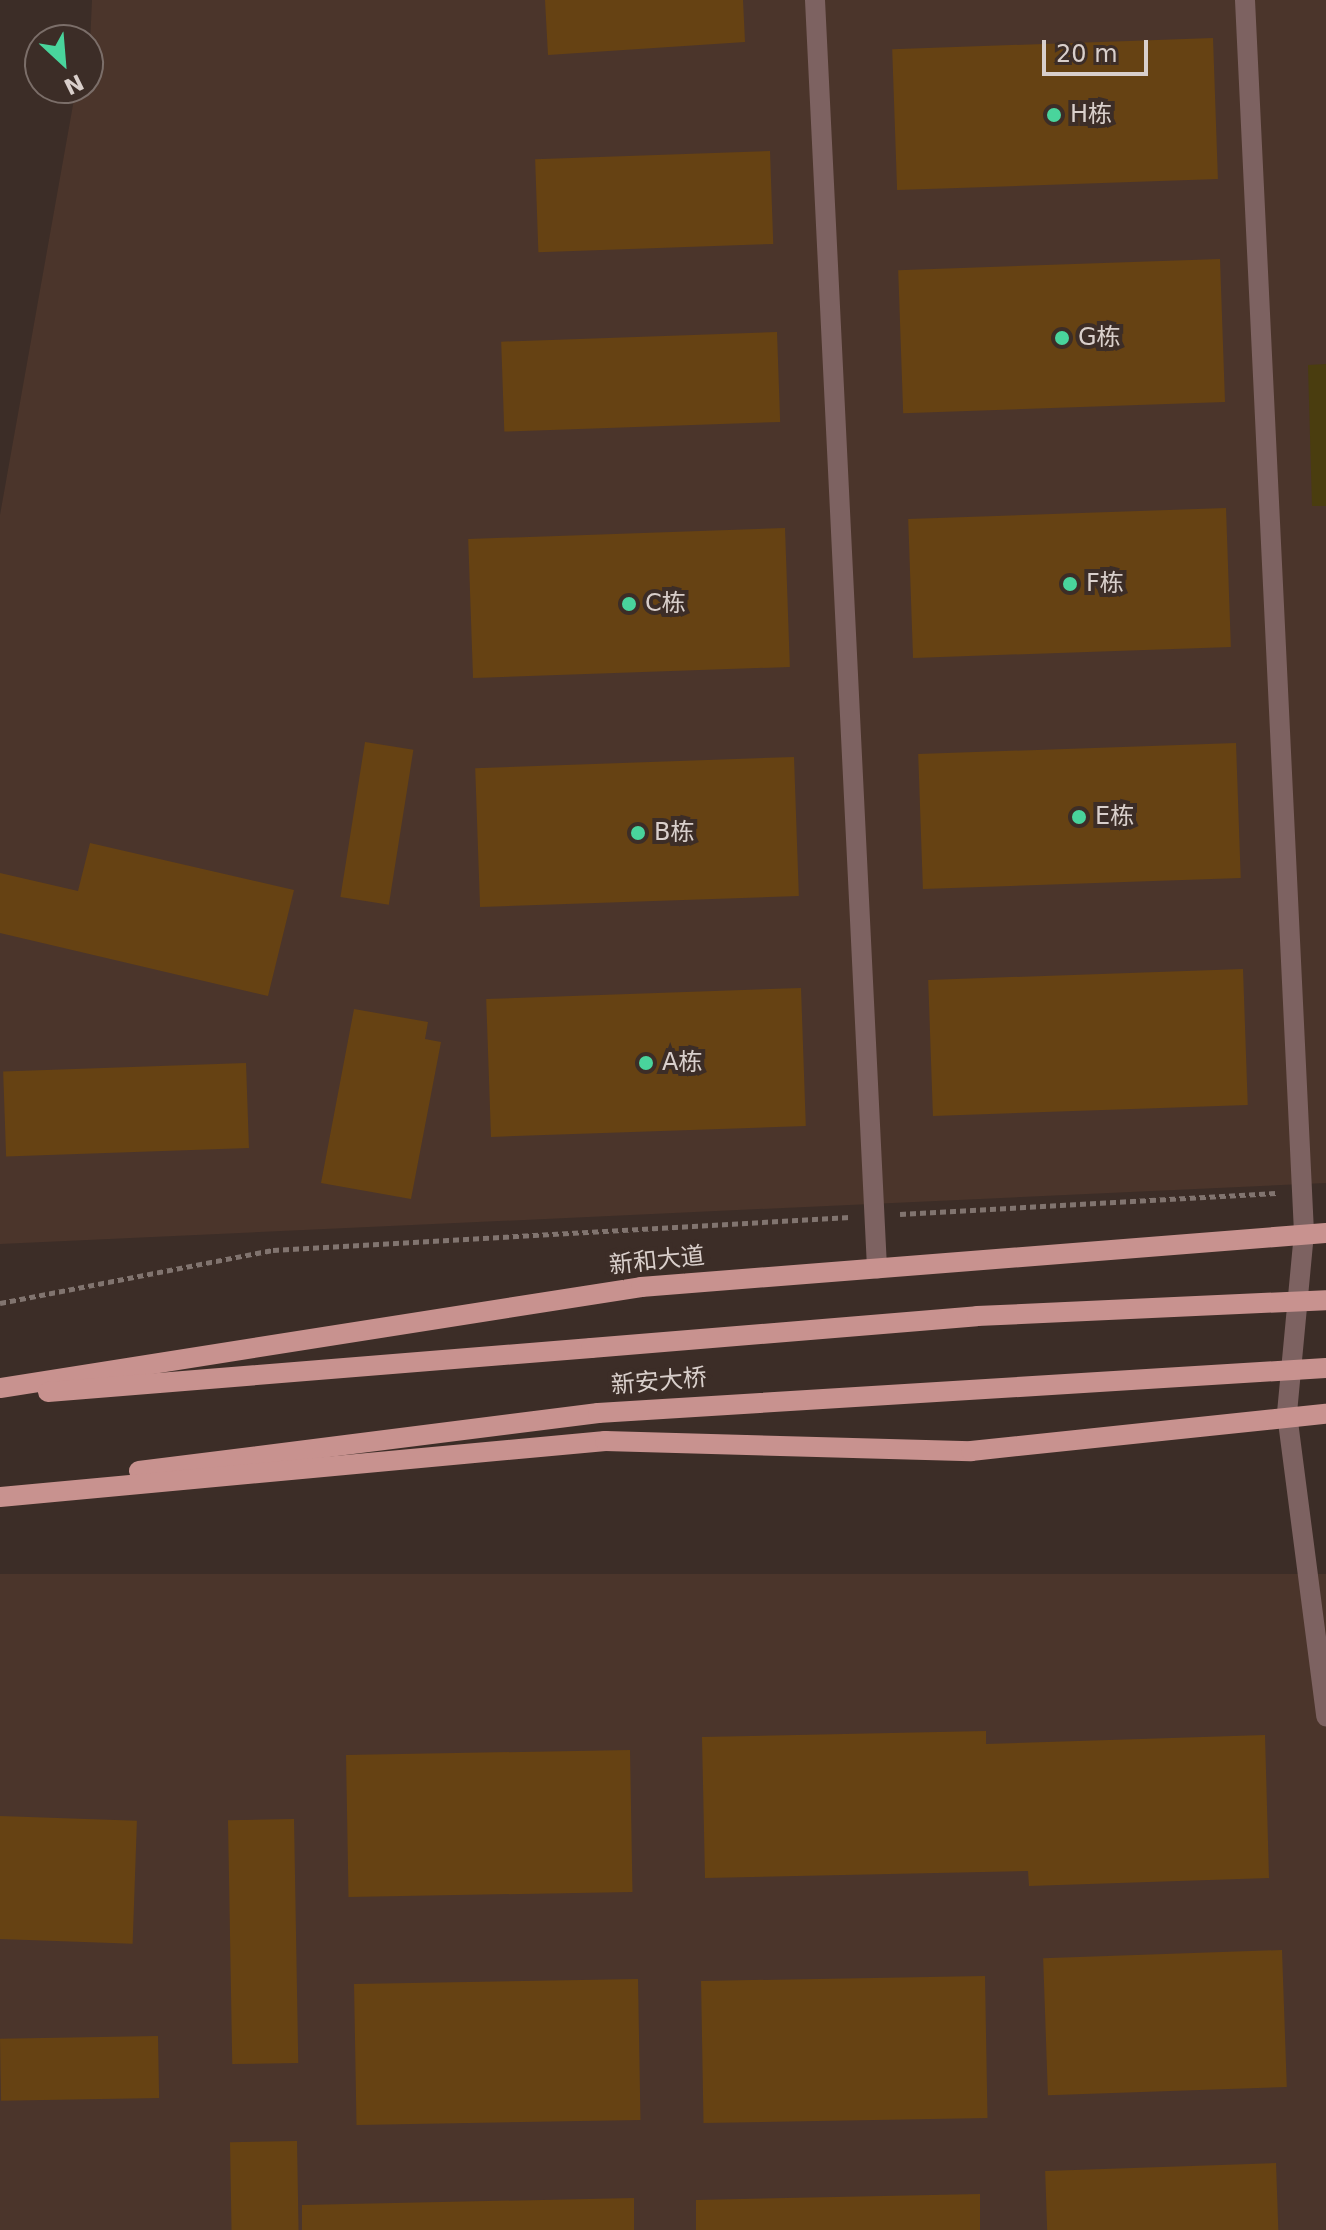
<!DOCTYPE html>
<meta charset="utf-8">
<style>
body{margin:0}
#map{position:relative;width:1326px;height:2230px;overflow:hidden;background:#3c2d27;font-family:"DejaVu Sans","Noto Sans SC",sans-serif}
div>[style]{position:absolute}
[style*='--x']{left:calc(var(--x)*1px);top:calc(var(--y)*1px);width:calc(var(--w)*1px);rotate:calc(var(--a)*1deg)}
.built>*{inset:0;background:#4b352b;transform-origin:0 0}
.green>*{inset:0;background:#4a3d0f}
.building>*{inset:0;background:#664213;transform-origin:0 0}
.path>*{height:5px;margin-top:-2.5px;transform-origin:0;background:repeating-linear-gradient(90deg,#81746f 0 6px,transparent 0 10px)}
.minor>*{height:20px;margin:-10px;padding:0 10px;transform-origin:10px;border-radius:10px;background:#7d6261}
.major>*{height:20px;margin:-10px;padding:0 10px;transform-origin:10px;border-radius:10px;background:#c8928f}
.major-bridge>*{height:20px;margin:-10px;padding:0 10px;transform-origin:10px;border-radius:10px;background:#c8928f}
.dots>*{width:22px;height:22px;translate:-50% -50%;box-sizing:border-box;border:4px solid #3c2d27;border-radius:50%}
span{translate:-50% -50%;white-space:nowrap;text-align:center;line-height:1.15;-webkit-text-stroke:8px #3c2d27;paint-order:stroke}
.poi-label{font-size:24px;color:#d9cfcb}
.left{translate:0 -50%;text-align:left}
.street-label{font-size:24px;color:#d9cfcb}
.north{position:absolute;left:24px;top:24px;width:80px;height:80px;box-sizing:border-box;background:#3c2d27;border:2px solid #7b6e69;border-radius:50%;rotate:154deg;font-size:22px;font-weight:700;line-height:32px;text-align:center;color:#d9cfcb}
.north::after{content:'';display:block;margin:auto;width:28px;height:36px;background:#49d49c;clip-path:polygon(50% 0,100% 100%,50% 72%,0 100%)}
.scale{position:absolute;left:1042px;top:40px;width:106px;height:36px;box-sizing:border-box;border:4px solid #d9cfcb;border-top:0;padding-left:10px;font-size:24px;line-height:28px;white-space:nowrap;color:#d9cfcb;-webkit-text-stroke:6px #3c2d27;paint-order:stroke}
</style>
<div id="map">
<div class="built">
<div style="clip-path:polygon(92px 0,1326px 0,1326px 1183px,0 1244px,0 515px,76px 88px,88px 88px)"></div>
<div style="left:1326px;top:1574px;width:656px;height:1327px;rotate:90deg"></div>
</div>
<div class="green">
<div style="clip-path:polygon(1326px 364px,1326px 506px,1312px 506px,1308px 365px)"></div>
</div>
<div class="building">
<div style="clip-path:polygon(545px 0,743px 0,745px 42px,548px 55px)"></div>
<div style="left:1213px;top:38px;width:141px;height:321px;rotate:88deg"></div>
<div style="left:770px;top:151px;width:93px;height:235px;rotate:88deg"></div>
<div style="left:1220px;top:259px;width:143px;height:322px;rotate:88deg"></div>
<div style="left:777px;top:332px;width:90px;height:276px;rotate:88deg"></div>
<div style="left:1226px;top:508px;width:139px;height:318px;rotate:88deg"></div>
<div style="left:785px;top:528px;width:139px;height:317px;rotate:88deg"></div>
<div style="left:365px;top:742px;width:49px;height:157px;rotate:9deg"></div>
<div style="left:1236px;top:743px;width:135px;height:318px;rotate:88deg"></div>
<div style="left:794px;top:757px;width:139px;height:319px;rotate:88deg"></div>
<div style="clip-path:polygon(90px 843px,294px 890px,268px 996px,0 933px,0 873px,78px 891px)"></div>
<div style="left:1243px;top:969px;width:136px;height:315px;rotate:88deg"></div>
<div style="left:801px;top:988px;width:138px;height:315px;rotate:88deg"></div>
<div style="clip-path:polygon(354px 1009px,428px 1022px,425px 1039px,441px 1042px,411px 1199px,321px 1183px)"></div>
<div style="left:246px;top:1063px;width:85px;height:243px;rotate:88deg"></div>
<div style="clip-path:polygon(986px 1731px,986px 1744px,1265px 1735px,1269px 1878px,1029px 1886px,1028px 1871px,705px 1878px,702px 1737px)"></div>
<div style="left:630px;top:1750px;width:142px;height:284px;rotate:89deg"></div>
<div style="left:0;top:1816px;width:137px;height:123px;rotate:2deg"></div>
<div style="left:294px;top:1819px;width:244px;height:66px;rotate:89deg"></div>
<div style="left:1282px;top:1950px;width:137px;height:239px;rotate:88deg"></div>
<div style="left:985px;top:1976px;width:142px;height:284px;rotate:89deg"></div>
<div style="left:638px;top:1979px;width:141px;height:284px;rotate:89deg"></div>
<div style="left:158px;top:2036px;width:62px;height:158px;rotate:89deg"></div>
<div style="left:297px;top:2141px;width:89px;height:67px;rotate:89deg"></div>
<div style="left:1276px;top:2163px;width:67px;height:231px;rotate:88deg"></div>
<div style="clip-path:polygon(980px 2194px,980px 2230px,696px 2230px,696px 2200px)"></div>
<div style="clip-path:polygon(634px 2198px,634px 2230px,302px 2230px,302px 2205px)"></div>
</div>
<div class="path">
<div style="--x:900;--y:1214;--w:378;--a:-3.2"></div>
<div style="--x:0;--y:1303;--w:278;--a:-11"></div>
<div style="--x:273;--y:1250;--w:578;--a:-3.27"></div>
</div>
<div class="minor">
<div style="--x:815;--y:0;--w:1270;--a:87.2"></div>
<div style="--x:1245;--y:0;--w:1234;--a:87.26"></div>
<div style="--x:1304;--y:1233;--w:182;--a:95.4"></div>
<div style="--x:1287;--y:1414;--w:305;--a:82.6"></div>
</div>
<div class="major">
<div style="--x:0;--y:1388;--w:649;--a:-8.95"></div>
<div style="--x:641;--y:1287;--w:687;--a:-4.51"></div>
<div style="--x:48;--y:1392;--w:545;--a:-4.63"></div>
<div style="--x:139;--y:1471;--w:463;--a:-7.2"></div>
<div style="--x:0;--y:1497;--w:608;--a:-5.29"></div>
<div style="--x:605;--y:1441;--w:366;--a:1.6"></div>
<div style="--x:971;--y:1451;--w:357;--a:-6"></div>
</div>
<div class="major-bridge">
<div style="--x:591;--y:1348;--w:387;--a:-4.7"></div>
<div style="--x:977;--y:1316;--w:349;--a:-2.6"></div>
<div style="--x:598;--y:1413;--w:729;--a:-3.54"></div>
</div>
<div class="dots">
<div style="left:1054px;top:115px;background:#49d49c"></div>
<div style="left:1062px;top:338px;background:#49d49c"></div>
<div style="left:1070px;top:584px;background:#49d49c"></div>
<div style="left:629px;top:604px;background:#49d49c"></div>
<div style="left:1079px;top:817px;background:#49d49c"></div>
<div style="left:638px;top:833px;background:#49d49c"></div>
<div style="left:646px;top:1063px;background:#49d49c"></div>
</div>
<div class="poi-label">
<span class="left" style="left:1070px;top:115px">H栋</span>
<span class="left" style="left:1078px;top:338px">G栋</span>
<span class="left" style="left:1086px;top:584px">F栋</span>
<span class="left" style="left:645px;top:604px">C栋</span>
<span class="left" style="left:1095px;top:817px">E栋</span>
<span class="left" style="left:654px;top:833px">B栋</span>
<span class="left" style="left:662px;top:1063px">A栋</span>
</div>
<div class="street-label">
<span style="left:657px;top:1261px;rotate:-6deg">新和大道</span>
<span style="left:659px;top:1382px;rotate:-5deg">新安大桥</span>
</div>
<div class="north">N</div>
<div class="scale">20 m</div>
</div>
